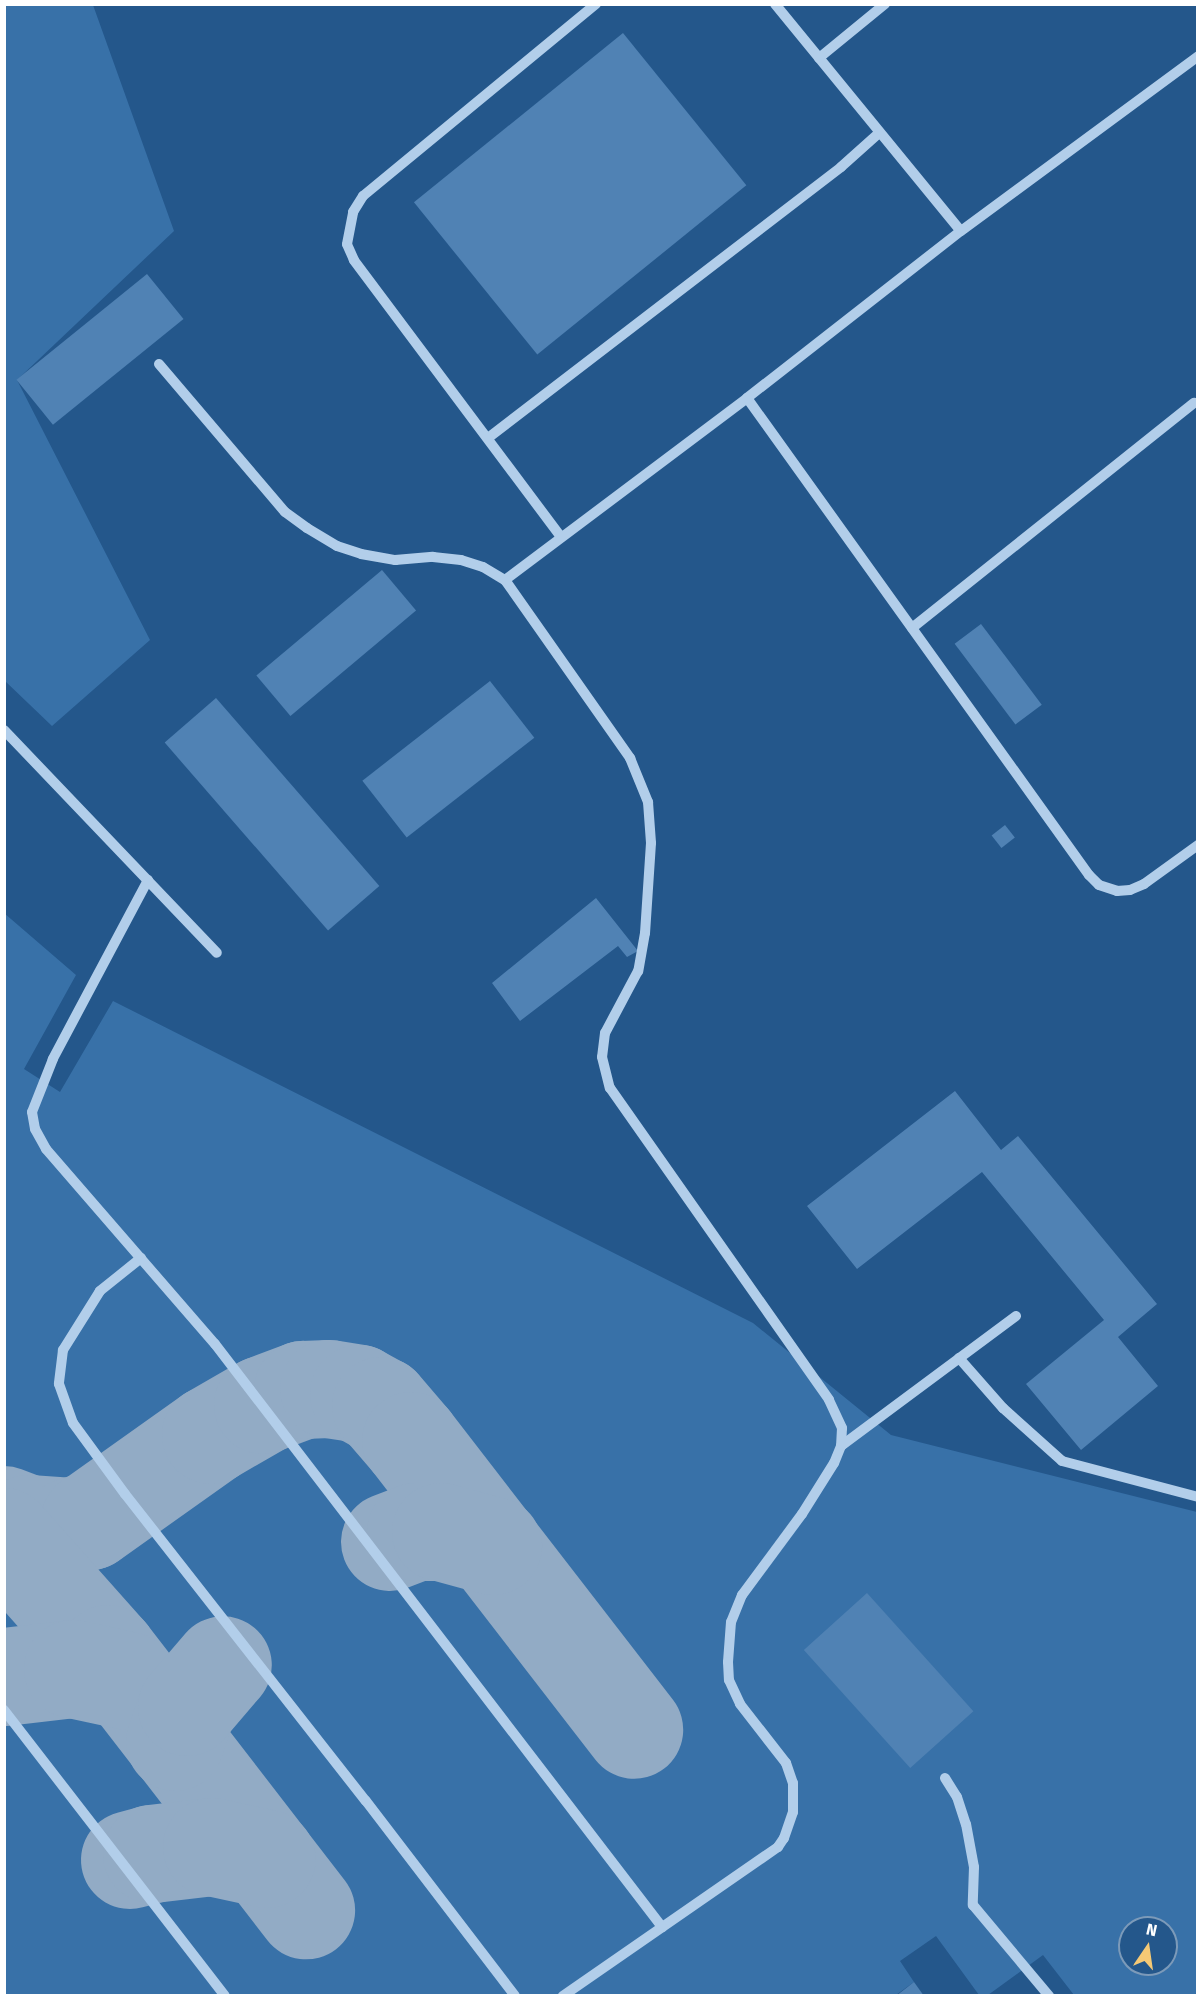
<!DOCTYPE html>
<style>
body{margin:0}
#map{position:relative;width:1202px;height:2000px;overflow:hidden;background:#24578b;font-family:"Fira Sans",sans-serif}
div>[style]{position:absolute}
[style*='--x']{left:calc(var(--x)*1px);top:calc(var(--y)*1px);width:calc(var(--w)*1px);rotate:calc(var(--a)*1deg)}
.green>*{inset:0;background:#3871a8}
.taxiway>*{height:98px;margin:-49px;padding:0 49px;transform-origin:49px;border-radius:49px;background:#92abc5}
.building>*{inset:0;background:#5082b4;transform-origin:0 0}
.minor>*{height:10px;margin:-5px;padding:0 5px;transform-origin:5px;border-radius:5px;background:#b2ceea}
span{translate:-50% -50%;white-space:nowrap;text-align:center;line-height:1.15;-webkit-text-stroke:6px #24578b;paint-order:stroke}
.frame{position:absolute;inset:0;border:6px solid #fff;pointer-events:none}
.north{position:absolute;left:1118px;top:1916px;width:60px;height:60px;box-sizing:border-box;background:#24578b;border:2px solid #7c9ab9;border-radius:50%;rotate:13deg;font-size:16px;font-weight:700;line-height:24px;text-align:center;color:#fff}
.north::after{content:'';display:block;margin:auto;width:21px;height:27px;background:#f5c975;clip-path:polygon(50% 0,100% 100%,50% 72%,0 100%)}
</style>
<div id="map">
<div class="green">
<div style="clip-path:polygon(4px 5px,93px 5px,174px 231px,17px 380px,150px 640px,52px 726px,5px 681px)"></div>
<div style="clip-path:polygon(evenodd,4px 913px,76px 975px,24px 1069px,60px 1092px,113px 1001px,753px 1323px,891px 1435px,1197px 1512px,1197px 1995px,1074px 1995px,1043px 1955px,988px 1995px,979px 1995px,936px 1936px,900px 1961px,914px 1982px,896px 1995px,5px 1995px,4px 913px,1130px 1928px,1166px 1928px,1166px 1964px,1130px 1964px,1130px 1928px)"></div>
</div>
<div class="taxiway">
<div style="--x:4;--y:1515;--w:26;--a:21"></div>
<div style="--x:28;--y:1524;--w:43;--a:4"></div>
<div style="--x:71;--y:1527;--w:20;--a:-18"></div>
<div style="--x:90;--y:1521;--w:148;--a:-35.4"></div>
<div style="--x:211;--y:1435;--w:60;--a:-30"></div>
<div style="--x:263;--y:1405;--w:43;--a:-20.6"></div>
<div style="--x:303;--y:1390;--w:26;--a:-2"></div>
<div style="--x:329;--y:1389;--w:30;--a:9"></div>
<div style="--x:359;--y:1394;--w:25;--a:29"></div>
<div style="--x:381;--y:1406;--w:46;--a:49.4"></div>
<div style="--x:411;--y:1441;--w:365;--a:52.3"></div>
<div style="--x:4;--y:1537;--w:157;--a:48.4"></div>
<div style="--x:108;--y:1654;--w:324;--a:52.3"></div>
<div style="--x:390;--y:1542;--w:28;--a:-21"></div>
<div style="--x:416;--y:1532;--w:25;--a:0"></div>
<div style="--x:441;--y:1532;--w:54;--a:15.1"></div>
<div style="--x:4;--y:1677;--w:69;--a:-6.6"></div>
<div style="--x:73;--y:1669;--w:56;--a:12.3"></div>
<div style="--x:175;--y:1742;--w:37;--a:-71"></div>
<div style="--x:187;--y:1707;--w:55;--a:-49.4"></div>
<div style="--x:130;--y:1860;--w:23;--a:-15"></div>
<div style="--x:152;--y:1854;--w:60;--a:-6.7"></div>
<div style="--x:212;--y:1847;--w:56;--a:12.3"></div>
</div>
<div class="building">
<div style="left:623px;top:33px;width:196px;height:269px;rotate:51deg"></div>
<div style="left:147px;top:274px;width:58px;height:168px;rotate:51deg"></div>
<div style="left:382px;top:570px;width:53px;height:164px;rotate:50deg"></div>
<div style="left:981px;top:624px;width:101px;height:33px;rotate:53deg"></div>
<div style="left:490px;top:681px;width:72px;height:162px;rotate:52deg"></div>
<div style="left:216px;top:698px;width:249px;height:68px;rotate:49deg"></div>
<div style="left:1005px;top:825px;width:16px;height:17px;rotate:52deg"></div>
<div style="clip-path:polygon(596px 898px,638px 951px,627px 957px,618px 946px,520px 1021px,492px 983px)"></div>
<div style="clip-path:polygon(955px 1091px,1001px 1150px,1018px 1136px,1157px 1304px,1118px 1337px,1158px 1386px,1081px 1450px,1026px 1384px,1104px 1320px,982px 1172px,857px 1269px,807px 1206px)"></div>
<div style="left:867px;top:1593px;width:159px;height:85px;rotate:48deg"></div>
<div style="clip-path:polygon(914px 1982px,924px 1996px,896px 1996px)"></div>
</div>
<div class="minor">
<div style="--x:775;--y:4;--w:293;--a:50.7"></div>
<div style="--x:819;--y:58;--w:85;--a:-39.3"></div>
<div style="--x:159;--y:364;--w:194;--a:49.6"></div>
<div style="--x:285;--y:512;--w:27;--a:36"></div>
<div style="--x:307;--y:528;--w:35;--a:31"></div>
<div style="--x:337;--y:546;--w:25;--a:18"></div>
<div style="--x:361;--y:554;--w:35;--a:10"></div>
<div style="--x:395;--y:560;--w:38;--a:-5"></div>
<div style="--x:433;--y:557;--w:28;--a:6"></div>
<div style="--x:461;--y:560;--w:23;--a:18"></div>
<div style="--x:483;--y:567;--w:26;--a:31"></div>
<div style="--x:505;--y:580;--w:218;--a:54.9"></div>
<div style="--x:630;--y:758;--w:48;--a:67.8"></div>
<div style="--x:648;--y:802;--w:41;--a:85.8"></div>
<div style="--x:651;--y:843;--w:90;--a:93.8"></div>
<div style="--x:645;--y:933;--w:39;--a:100"></div>
<div style="--x:638;--y:971;--w:70;--a:118"></div>
<div style="--x:605;--y:1033;--w:24;--a:97"></div>
<div style="--x:602;--y:1057;--w:32;--a:76"></div>
<div style="--x:610;--y:1088;--w:381;--a:54.9"></div>
<div style="--x:829;--y:1400;--w:31;--a:65"></div>
<div style="--x:842;--y:1428;--w:18;--a:93"></div>
<div style="--x:841;--y:1446;--w:18;--a:112"></div>
<div style="--x:834;--y:1463;--w:60;--a:122.1"></div>
<div style="--x:802;--y:1514;--w:101;--a:126.5"></div>
<div style="--x:742;--y:1595;--w:29;--a:112"></div>
<div style="--x:731;--y:1622;--w:40;--a:94.3"></div>
<div style="--x:728;--y:1662;--w:18;--a:87"></div>
<div style="--x:729;--y:1680;--w:26;--a:65"></div>
<div style="--x:740;--y:1704;--w:75;--a:52.1"></div>
<div style="--x:786;--y:1763;--w:21;--a:71"></div>
<div style="--x:793;--y:1783;--w:29;--a:90"></div>
<div style="--x:793;--y:1812;--w:28;--a:109"></div>
<div style="--x:784;--y:1838;--w:11;--a:124"></div>
<div style="--x:778;--y:1847;--w:262;--a:145.3"></div>
<div style="--x:747;--y:398;--w:587;--a:54.36"></div>
<div style="--x:1089;--y:875;--w:14;--a:45"></div>
<div style="--x:1099;--y:885;--w:19;--a:18"></div>
<div style="--x:1117;--y:891;--w:13;--a:-4"></div>
<div style="--x:1130;--y:890;--w:15;--a:-23"></div>
<div style="--x:1144;--y:884;--w:67;--a:-35.8"></div>
<div style="--x:488;--y:438;--w:445;--a:-37.5"></div>
<div style="--x:841;--y:167;--w:51;--a:-41.8"></div>
<div style="--x:561;--y:537;--w:346;--a:-126.8"></div>
<div style="--x:354;--y:260;--w:17;--a:-114"></div>
<div style="--x:347;--y:244;--w:33;--a:-79"></div>
<div style="--x:353;--y:212;--w:19;--a:-58"></div>
<div style="--x:363;--y:196;--w:302;--a:-39.5"></div>
<div style="--x:505;--y:580;--w:303;--a:-36.9"></div>
<div style="--x:747;--y:398;--w:271;--a:-38"></div>
<div style="--x:961;--y:231;--w:295;--a:-36.4"></div>
<div style="--x:912;--y:628;--w:361;--a:-38.6"></div>
<div style="--x:4;--y:730;--w:308;--a:46.3"></div>
<div style="--x:148;--y:880;--w:203;--a:118"></div>
<div style="--x:53;--y:1059;--w:57;--a:111.6"></div>
<div style="--x:32;--y:1112;--w:17;--a:80"></div>
<div style="--x:35;--y:1129;--w:23;--a:61"></div>
<div style="--x:46;--y:1149;--w:258;--a:49.1"></div>
<div style="--x:215;--y:1344;--w:735;--a:52.52"></div>
<div style="--x:141;--y:1258;--w:53;--a:141.2"></div>
<div style="--x:100;--y:1291;--w:70;--a:122.1"></div>
<div style="--x:63;--y:1350;--w:34;--a:97"></div>
<div style="--x:59;--y:1384;--w:41;--a:70.3"></div>
<div style="--x:73;--y:1423;--w:88;--a:53.8"></div>
<div style="--x:125;--y:1494;--w:390;--a:51.9"></div>
<div style="--x:366;--y:1801;--w:245;--a:52.6"></div>
<div style="--x:959;--y:1358;--w:67;--a:48.7"></div>
<div style="--x:1003;--y:1408;--w:79;--a:41.9"></div>
<div style="--x:1062;--y:1461;--w:141;--a:14.8"></div>
<div style="--x:841;--y:1446;--w:218;--a:-36.6"></div>
<div style="--x:4;--y:1710;--w:361;--a:52.3"></div>
<div style="--x:945;--y:1778;--w:22;--a:58"></div>
<div style="--x:957;--y:1797;--w:28;--a:72"></div>
<div style="--x:966;--y:1824;--w:44;--a:79.5"></div>
<div style="--x:974;--y:1867;--w:38;--a:92"></div>
<div style="--x:973;--y:1905;--w:119;--a:50.1"></div>
</div>
<div class="frame"></div>
<div class="north">N</div>
</div>
